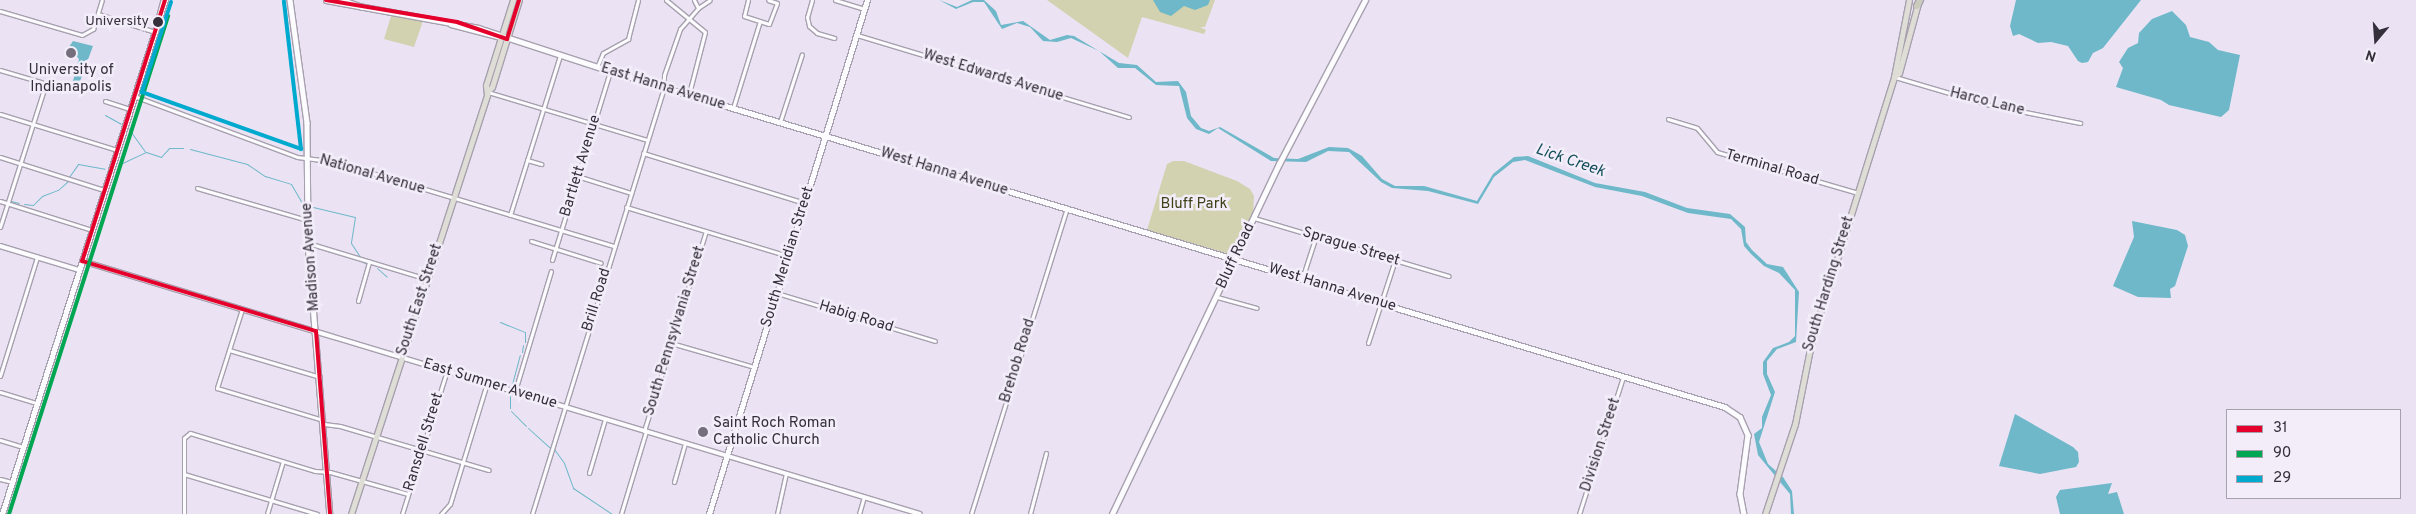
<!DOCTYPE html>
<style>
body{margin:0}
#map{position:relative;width:2416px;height:514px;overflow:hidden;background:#ebe3f4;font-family:Overpass,sans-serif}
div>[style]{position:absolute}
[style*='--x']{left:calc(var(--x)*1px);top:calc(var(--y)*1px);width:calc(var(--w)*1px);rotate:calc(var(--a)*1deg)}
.green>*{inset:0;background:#d2d1b0}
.water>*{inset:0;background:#6eb8c9}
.stream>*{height:1px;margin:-0.5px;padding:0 0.5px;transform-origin:0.5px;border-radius:0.5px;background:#6eb8c9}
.roads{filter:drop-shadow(1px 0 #a7a0ae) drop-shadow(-1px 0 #a7a0ae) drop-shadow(0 1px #a7a0ae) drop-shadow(0 -1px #a7a0ae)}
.minor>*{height:3px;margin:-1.5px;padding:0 1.5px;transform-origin:1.5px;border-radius:1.5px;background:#fcfbfd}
.tertiary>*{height:4px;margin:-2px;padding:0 2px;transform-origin:2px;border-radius:2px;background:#fcfbfd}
.secondary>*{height:4.5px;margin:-2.25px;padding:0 2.25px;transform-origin:2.25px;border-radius:2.25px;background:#fcfbfd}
.primary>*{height:5px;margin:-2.5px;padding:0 2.5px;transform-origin:2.5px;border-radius:2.5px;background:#deded6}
.motorway>*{height:6px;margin:-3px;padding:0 3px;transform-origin:3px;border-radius:3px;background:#cacabd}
.bus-1>*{height:4px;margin:-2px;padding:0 2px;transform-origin:2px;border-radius:2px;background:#e4002b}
.bus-2>*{height:4px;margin:-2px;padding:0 2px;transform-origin:2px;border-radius:2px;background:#00a651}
.bus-3>*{height:4px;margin:-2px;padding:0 2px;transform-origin:2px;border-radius:2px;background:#00a9ce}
.dots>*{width:14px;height:14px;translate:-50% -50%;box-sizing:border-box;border:2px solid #f3edfa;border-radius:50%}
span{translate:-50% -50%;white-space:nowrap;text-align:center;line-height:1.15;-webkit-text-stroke:5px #f3edfa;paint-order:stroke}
.bus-label{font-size:14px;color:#352f3c}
.right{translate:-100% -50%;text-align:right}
.poi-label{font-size:15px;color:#352f3c}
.left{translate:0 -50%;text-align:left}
.street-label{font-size:15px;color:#352f3c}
.park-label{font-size:15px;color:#3f4017}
.water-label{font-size:16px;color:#15515b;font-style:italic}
.legend{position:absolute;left:2226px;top:409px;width:175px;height:90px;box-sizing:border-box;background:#f3edfa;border:1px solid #a7a1ae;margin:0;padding:6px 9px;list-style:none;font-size:15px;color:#352f3c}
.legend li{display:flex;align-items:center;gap:10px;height:25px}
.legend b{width:25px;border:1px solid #a7a1ae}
.north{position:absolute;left:2351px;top:15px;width:50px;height:50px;-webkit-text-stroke:4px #f3edfa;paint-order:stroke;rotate:198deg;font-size:14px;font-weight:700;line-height:20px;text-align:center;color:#352f3c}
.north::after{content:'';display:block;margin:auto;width:18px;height:22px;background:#352f3c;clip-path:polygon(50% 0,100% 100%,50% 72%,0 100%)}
</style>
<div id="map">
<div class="green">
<div style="clip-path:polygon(1047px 0,1215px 0,1205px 27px,1200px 27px,1206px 30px,1204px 34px,1142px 17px,1128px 58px)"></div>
<div style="clip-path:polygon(391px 16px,423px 21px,414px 47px,384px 39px)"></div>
<div style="clip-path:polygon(1173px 161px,1184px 161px,1237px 181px,1250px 189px,1254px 196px,1253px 215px,1233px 255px,1147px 230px,1167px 164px)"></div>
</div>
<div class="water">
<div style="clip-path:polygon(939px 0,957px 7px,972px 0,984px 0,996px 11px,1001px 25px,1023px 21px,1050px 40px,1067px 35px,1074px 36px,1119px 63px,1137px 65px,1156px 82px,1178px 81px,1186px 92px,1191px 116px,1201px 128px,1209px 131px,1220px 127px,1274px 158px,1298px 159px,1329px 147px,1348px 148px,1362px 156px,1382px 179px,1395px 186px,1424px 186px,1477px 201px,1493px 174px,1514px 157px,1528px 156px,1595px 183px,1645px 192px,1687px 208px,1730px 214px,1745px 227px,1746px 242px,1752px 250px,1767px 264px,1783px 267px,1799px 292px,1796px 342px,1777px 349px,1767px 361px,1767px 374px,1775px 392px,1759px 442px,1768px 464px,1783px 477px,1792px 491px,1794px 514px,1791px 514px,1790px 494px,1758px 455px,1754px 434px,1762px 428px,1762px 417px,1771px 395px,1763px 374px,1763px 362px,1773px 348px,1789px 342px,1795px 336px,1795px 290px,1779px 273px,1764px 266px,1751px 254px,1744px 246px,1741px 229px,1731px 219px,1688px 213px,1642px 196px,1595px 187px,1525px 160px,1513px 162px,1494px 177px,1478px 204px,1428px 191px,1392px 188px,1381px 182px,1349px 152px,1328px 151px,1306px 162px,1271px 161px,1218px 128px,1209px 134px,1196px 129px,1187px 118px,1179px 86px,1156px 85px,1135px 68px,1118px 68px,1099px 51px,1071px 38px,1057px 42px,1043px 41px,1030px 27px,1017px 23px,1002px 29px,984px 2px,973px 2px,956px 9px)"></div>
<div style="clip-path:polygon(1153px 0,1210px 0,1208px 5px,1195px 10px,1184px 6px,1171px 16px,1160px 12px)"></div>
<div style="clip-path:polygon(2016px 0,2141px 0,2103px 48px,2093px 53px,2088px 62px,2082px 63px,2078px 61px,2068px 46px,2051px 42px,2038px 43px,2019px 34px,2013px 36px,2010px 26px)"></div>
<div style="clip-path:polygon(2172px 11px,2186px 25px,2190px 37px,2209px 42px,2218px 50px,2240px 55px,2229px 110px,2221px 117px,2169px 105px,2161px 100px,2116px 87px,2123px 68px,2119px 62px,2128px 48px,2138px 43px,2139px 33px,2152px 19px)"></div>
<div style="clip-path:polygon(73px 41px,93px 46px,79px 84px,73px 81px,79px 59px,69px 47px)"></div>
<div style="clip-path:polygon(2132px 221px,2177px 230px,2185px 235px,2188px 246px,2175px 286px,2170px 289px,2171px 298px,2138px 297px,2113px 286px,2134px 237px)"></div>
<div style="clip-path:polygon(2015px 414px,2073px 447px,2078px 452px,2079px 462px,2076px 467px,2040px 474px,1999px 466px)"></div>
<div style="clip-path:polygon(2112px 483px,2108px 494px,2117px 492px,2124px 514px,2060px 514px,2056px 497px,2060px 490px)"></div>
</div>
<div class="stream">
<div style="--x:105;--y:115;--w:18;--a:29"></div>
<div style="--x:128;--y:128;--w:29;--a:54"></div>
<div style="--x:190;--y:149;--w:59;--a:14.7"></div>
<div style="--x:247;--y:164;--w:22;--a:34"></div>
<div style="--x:265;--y:176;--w:27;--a:17"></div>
<div style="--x:291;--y:184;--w:20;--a:60"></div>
<div style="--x:118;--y:165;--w:31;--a:-25"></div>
<div style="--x:146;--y:152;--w:16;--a:18"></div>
<div style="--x:161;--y:157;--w:12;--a:-48"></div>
<div style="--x:169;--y:148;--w:14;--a:0"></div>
<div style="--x:69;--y:177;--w:16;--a:-55"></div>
<div style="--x:78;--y:164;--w:27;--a:10"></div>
<div style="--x:11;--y:201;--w:8;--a:14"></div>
<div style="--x:24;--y:204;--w:9;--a:6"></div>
<div style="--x:33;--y:205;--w:13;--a:-45"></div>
<div style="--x:42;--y:196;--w:17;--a:-21"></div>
<div style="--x:58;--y:190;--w:13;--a:-42"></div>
<div style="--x:313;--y:207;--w:43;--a:13.4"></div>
<div style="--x:355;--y:217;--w:26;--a:99"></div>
<div style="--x:351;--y:243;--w:17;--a:57"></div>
<div style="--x:359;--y:260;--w:9;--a:27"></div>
<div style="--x:377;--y:268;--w:13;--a:42"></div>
<div style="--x:500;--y:322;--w:27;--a:22"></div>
<div style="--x:525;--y:332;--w:10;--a:90"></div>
<div style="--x:522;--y:352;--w:7;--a:-82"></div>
<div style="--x:511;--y:388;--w:34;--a:-75"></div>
<div style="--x:510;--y:392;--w:16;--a:90"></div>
<div style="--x:511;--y:411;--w:21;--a:45"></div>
<div style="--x:528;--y:428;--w:30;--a:42"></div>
<div style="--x:554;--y:449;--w:17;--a:54"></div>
<div style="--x:564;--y:463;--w:27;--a:70"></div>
<div style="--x:573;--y:488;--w:47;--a:33.7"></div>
</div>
<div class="roads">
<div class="minor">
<div style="--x:666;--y:0;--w:50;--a:39.4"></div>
<div style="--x:705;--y:32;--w:64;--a:104.5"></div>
<div style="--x:694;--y:0;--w:9;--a:63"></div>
<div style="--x:698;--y:8;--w:14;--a:-34"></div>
<div style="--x:748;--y:0;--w:16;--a:104"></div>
<div style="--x:744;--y:16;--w:26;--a:18"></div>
<div style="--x:769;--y:24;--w:22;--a:-69"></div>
<div style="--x:777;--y:3;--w:9;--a:-162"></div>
<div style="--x:812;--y:0;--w:18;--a:106"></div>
<div style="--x:807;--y:17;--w:9;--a:77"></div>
<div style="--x:809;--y:26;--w:11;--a:41"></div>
<div style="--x:817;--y:33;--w:18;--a:16"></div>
<div style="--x:835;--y:0;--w:30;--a:17"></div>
<div style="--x:0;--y:11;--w:85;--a:16.3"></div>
<div style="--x:82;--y:35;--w:13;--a:-29"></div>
<div style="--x:93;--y:29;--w:30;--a:-73"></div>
<div style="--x:98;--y:14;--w:60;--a:17.5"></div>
<div style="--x:857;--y:35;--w:284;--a:16.8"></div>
<div style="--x:597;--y:67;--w:15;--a:-67"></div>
<div style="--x:603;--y:53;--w:29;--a:-29"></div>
<div style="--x:628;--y:39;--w:40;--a:-75.6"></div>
<div style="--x:0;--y:70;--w:43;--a:16.3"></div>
<div style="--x:41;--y:82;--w:6;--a:45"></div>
<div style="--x:45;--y:86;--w:148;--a:107.7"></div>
<div style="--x:1895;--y:77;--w:99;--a:16.4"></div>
<div style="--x:1990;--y:105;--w:92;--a:11.3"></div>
<div style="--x:488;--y:92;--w:166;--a:16.8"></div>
<div style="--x:134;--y:96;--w:174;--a:20.5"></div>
<div style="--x:297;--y:157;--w:35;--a:7"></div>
<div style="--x:332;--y:161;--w:295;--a:16.8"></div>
<div style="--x:105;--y:101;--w:26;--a:18"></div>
<div style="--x:733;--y:108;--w:91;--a:-72.8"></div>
<div style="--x:0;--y:114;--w:122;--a:17.1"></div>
<div style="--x:1668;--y:119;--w:30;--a:17"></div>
<div style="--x:1697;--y:128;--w:31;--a:50"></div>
<div style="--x:1717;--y:152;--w:147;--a:16.2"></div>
<div style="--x:780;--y:122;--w:71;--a:-72.1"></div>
<div style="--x:643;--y:153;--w:170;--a:17.2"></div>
<div style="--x:0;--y:157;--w:109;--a:17.6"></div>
<div style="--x:527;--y:160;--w:15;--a:16"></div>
<div style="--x:577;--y:176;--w:57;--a:17.5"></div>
<div style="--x:197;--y:188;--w:115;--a:16.2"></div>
<div style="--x:0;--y:201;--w:96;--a:17.5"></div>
<div style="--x:626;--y:207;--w:169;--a:16.8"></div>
<div style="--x:510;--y:215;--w:168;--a:-72.6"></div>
<div style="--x:1254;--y:218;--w:203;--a:16.6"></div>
<div style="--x:531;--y:241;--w:73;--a:17.4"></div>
<div style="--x:308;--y:243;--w:124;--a:16.8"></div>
<div style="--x:552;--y:260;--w:198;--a:-72.9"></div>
<div style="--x:1302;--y:279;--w:45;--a:-72"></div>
<div style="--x:777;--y:293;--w:165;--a:16.9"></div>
<div style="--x:1217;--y:297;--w:41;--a:15.4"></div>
<div style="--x:358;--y:301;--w:41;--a:-74.2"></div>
<div style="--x:242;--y:309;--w:83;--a:107.6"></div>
<div style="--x:217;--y:388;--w:111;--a:16.8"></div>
<div style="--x:671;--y:343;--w:86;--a:16.1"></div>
<div style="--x:1368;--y:343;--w:87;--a:-72"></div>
<div style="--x:229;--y:350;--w:95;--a:16.5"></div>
<div style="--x:0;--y:376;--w:125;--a:-72.7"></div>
<div style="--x:515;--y:391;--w:125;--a:-73.3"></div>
<div style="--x:0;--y:392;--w:39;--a:17"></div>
<div style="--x:324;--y:424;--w:16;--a:7"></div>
<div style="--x:340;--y:426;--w:155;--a:16.5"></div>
<div style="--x:644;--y:431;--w:209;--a:-72.8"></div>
<div style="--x:0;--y:440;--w:24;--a:17"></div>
<div style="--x:589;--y:473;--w:56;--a:-73.5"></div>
<div style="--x:184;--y:474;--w:139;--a:16.7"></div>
<div style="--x:0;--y:479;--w:12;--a:14"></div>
<div style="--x:674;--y:482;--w:41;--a:-74.2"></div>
<div style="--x:184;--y:514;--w:76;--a:-90"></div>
<div style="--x:184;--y:438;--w:8;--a:-40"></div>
<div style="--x:190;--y:433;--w:131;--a:16.9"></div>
<div style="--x:315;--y:471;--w:15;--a:4"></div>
<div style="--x:330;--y:472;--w:81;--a:15.8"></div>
<div style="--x:267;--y:514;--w:55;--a:-73.2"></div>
<div style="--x:402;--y:514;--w:151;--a:-72.6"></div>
<div style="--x:441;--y:514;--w:13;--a:-48"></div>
<div style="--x:450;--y:504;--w:127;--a:-73"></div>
<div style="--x:532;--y:514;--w:443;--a:-72.8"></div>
<div style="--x:663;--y:91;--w:16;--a:-86"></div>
<div style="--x:664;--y:75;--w:49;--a:-70.8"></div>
<div style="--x:680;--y:29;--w:28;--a:-49"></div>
<div style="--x:621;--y:514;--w:87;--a:-73.2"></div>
<div style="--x:777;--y:514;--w:42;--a:-77.6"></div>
<div style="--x:859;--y:514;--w:18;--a:-74"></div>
<div style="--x:971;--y:514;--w:321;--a:-72.6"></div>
<div style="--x:1030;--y:514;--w:63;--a:-75.3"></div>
<div style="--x:1579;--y:514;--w:144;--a:-72.2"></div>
</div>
<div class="tertiary">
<div style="--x:0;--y:246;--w:83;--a:16.9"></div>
<div style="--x:82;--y:261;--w:875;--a:16.8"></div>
</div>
<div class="secondary">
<div style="--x:290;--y:0;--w:124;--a:82.1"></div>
<div style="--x:307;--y:123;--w:120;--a:89.5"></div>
<div style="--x:308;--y:243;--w:272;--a:85.4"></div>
<div style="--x:326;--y:0;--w:155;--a:10.4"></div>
<div style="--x:478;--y:28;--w:139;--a:18"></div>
<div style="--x:610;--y:71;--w:1165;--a:16.77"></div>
<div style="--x:1725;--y:407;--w:18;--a:34"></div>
<div style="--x:1740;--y:417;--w:20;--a:66"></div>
<div style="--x:1748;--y:435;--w:60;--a:97.7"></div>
<div style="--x:1740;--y:494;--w:20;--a:79"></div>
<div style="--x:343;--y:0;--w:20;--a:20"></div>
<div style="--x:451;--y:24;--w:52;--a:14.6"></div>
<div style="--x:155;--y:32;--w:31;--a:-75"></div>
<div style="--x:2;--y:514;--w:539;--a:-72.41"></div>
<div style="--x:709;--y:514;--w:538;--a:-72.91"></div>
<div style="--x:1112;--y:514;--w:388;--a:-64.5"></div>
<div style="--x:1279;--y:164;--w:185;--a:-62.3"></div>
</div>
<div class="primary">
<div style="--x:1894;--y:77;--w:78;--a:-79"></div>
<div style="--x:487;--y:92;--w:7;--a:-45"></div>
<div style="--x:492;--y:87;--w:91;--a:-72.8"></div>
<div style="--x:351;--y:514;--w:441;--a:-72"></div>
<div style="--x:487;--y:95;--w:10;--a:-96"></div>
<div style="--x:486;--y:85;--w:89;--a:-72.4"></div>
<div style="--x:1765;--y:514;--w:95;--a:-71.6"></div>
<div style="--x:1795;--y:424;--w:87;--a:-78.7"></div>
<div style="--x:1812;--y:339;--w:275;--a:-72.6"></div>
<div style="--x:1894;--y:77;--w:6;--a:-39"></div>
<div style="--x:1899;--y:73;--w:73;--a:-74.8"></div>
</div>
<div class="motorway">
<div style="--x:1917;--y:6;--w:7;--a:-63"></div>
</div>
</div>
<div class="bus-1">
<div style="--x:165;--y:0;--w:274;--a:107.6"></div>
<div style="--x:82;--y:261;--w:244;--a:16.7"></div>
<div style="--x:316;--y:331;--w:184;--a:85.6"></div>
<div style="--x:326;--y:0;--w:133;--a:9.5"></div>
<div style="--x:457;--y:22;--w:53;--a:18.8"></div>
<div style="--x:507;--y:39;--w:41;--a:-72.9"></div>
</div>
<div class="bus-2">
<div style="--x:9;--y:514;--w:523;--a:-72.29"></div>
</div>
<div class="bus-3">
<div style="--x:171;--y:2;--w:95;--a:107.9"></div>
<div style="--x:142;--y:92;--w:169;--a:19.7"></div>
<div style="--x:301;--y:149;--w:149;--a:-96.6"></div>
</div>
<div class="dots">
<div style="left:158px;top:22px;background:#352f3c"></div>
<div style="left:71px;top:53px;background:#756e7c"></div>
<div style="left:703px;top:432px;background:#756e7c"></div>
</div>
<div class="bus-label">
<span class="right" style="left:149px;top:22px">University</span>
</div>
<div class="poi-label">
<span style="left:71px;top:79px">University of<br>Indianapolis</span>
<span class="left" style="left:713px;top:432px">Saint Roch Roman<br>Catholic Church</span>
</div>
<div class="street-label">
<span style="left:993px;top:76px;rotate:17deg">West Edwards Avenue</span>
<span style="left:663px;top:87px;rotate:17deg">East Hanna Avenue</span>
<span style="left:1987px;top:102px;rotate:14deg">Harco Lane</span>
<span style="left:581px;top:166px;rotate:-73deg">Bartlett Avenue</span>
<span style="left:1772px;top:168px;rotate:16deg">Terminal Road</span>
<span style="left:944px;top:172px;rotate:17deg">West Hanna Avenue</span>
<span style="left:372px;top:175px;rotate:16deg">National Avenue</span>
<span style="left:1351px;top:247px;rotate:17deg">Sprague Street</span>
<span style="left:1236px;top:256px;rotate:-65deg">Bluff Road</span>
<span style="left:311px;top:257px;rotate:-94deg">Madison Avenue</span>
<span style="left:788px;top:257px;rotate:-73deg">South Meridian Street</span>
<span style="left:1829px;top:284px;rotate:-73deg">South Harding Street</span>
<span style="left:1332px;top:288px;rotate:17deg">West Hanna Avenue</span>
<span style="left:420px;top:300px;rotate:-72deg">South East Street</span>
<span style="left:597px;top:300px;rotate:-73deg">Brill Road</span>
<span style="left:856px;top:317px;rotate:17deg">Habig Road</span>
<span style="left:675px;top:331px;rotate:-73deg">South Pennsylvania Street</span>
<span style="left:1018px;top:361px;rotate:-73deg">Brehob Road</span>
<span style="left:490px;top:384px;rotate:17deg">East Sumner Avenue</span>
<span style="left:424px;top:442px;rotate:-73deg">Ransdell Street</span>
<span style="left:1601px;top:445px;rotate:-72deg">Division Street</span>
</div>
<div class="park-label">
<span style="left:1194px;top:205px">Bluff Park</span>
</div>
<div class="water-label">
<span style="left:1570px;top:161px;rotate:19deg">Lick Creek</span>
</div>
<ul class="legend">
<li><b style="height:6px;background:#e4002b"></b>31</li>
<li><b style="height:6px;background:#00a651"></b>90</li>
<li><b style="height:6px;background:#00a9ce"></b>29</li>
</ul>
<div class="north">N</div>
</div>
